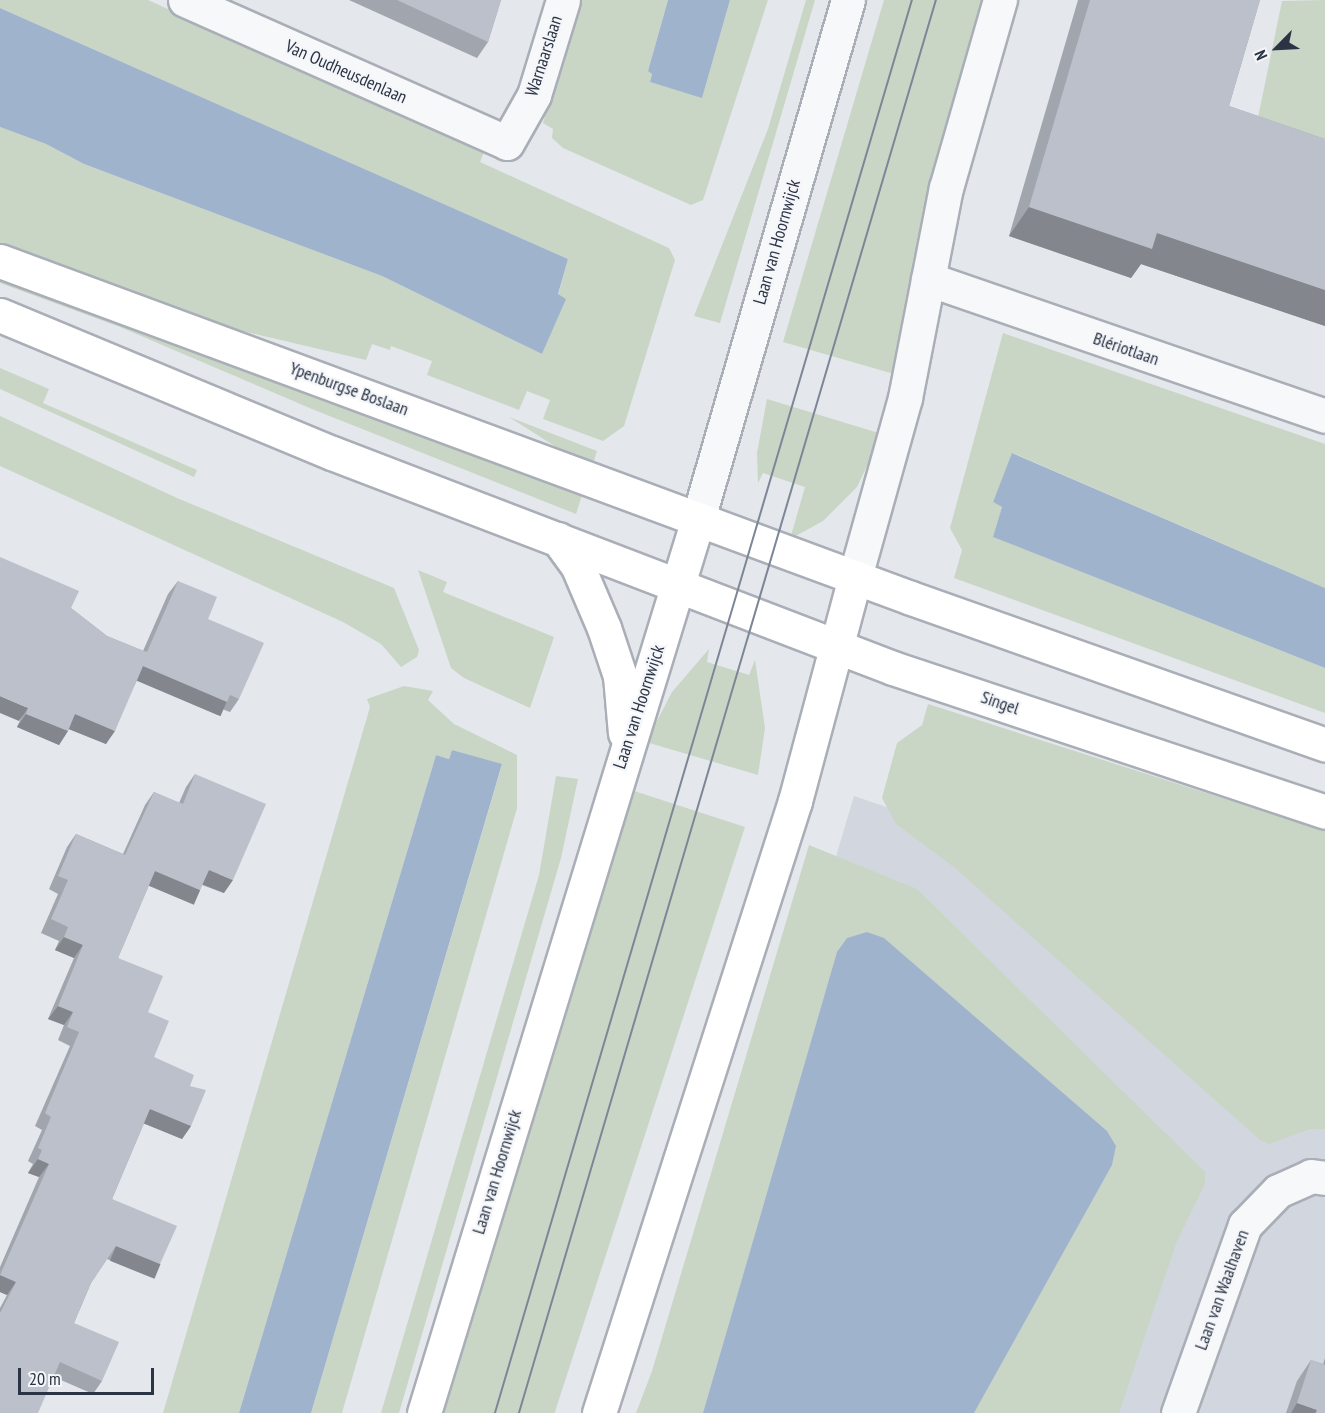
<!DOCTYPE html>
<meta charset="utf-8">
<style>
body{margin:0}
#map{position:relative;width:1325px;height:1413px;overflow:hidden;background:#e4e7ec;font-family:"PT Sans Narrow",sans-serif}
div>[style]{position:absolute}
[style*='--x']{left:calc(var(--x)*1px);top:calc(var(--y)*1px);width:calc(var(--w)*1px);rotate:calc(var(--a)*1deg)}
.built>*{inset:0;background:#d2d6de}
.green>*{inset:0;background:#c9d6c5;transform-origin:0 0}
.water>*{inset:0;background:#9fb4cc}
.roads{filter:drop-shadow(2px 0 #a9aeb7) drop-shadow(-2px 0 #a9aeb7) drop-shadow(0 2px #a9aeb7) drop-shadow(0 -2px #a9aeb7)}
.minor>*{height:33px;margin:-16.5px;padding:0 16.5px;transform-origin:16.5px;border-radius:16.5px;background:#f7f8fa}
.major>*{height:33px;margin:-16.5px;padding:0 16.5px;transform-origin:16.5px;border-radius:16.5px;background:#fff}
.tram>*{height:1.5px;margin:-0.75px;padding:0 0.75px;transform-origin:0.75px;border-radius:0.75px;background:#7d8696}
.wall>*{inset:0;background:#a1a5ae}
.shaded-wall>*{inset:0;background:#83868d;transform-origin:0 0}
.building>*{inset:0;background:#bbc0ca}
span{translate:-50% -50%;white-space:nowrap;text-align:center;line-height:1.15;-webkit-text-stroke:4.5px #f4f6f9;paint-order:stroke}
.street-label{font-size:18px;color:#2b3445}
.north{position:absolute;left:1247px;top:18px;width:60px;height:60px;-webkit-text-stroke:4px #f4f6f9;paint-order:stroke;rotate:246deg;font-size:16px;font-weight:700;line-height:24px;text-align:center;color:#2b3445}
.north::after{content:'';display:block;margin:auto;width:21px;height:27px;background:#2b3445;clip-path:polygon(50% 0,100% 100%,50% 72%,0 100%)}
.scale{position:absolute;left:18px;top:1368px;width:136px;height:27px;box-sizing:border-box;border:3px solid #2b3445;border-top:0;padding-left:8px;font-size:18px;line-height:21px;white-space:nowrap;color:#2b3445;-webkit-text-stroke:4px #f4f6f9;paint-order:stroke}
</style>
<div id="map">
<div class="built">
<div style="clip-path:polygon(854px 796px,1325px 956px,1325px 1413px,670px 1413px)"></div>
</div>
<div class="green">
<div style="clip-path:polygon(0 0,148px 0,484px 152px,480px 162px,669px 248px,675px 260px,624px 426px,603px 441px,543px 419px,550px 400px,527px 391px,519px 410px,427px 375px,432px 361px,391px 346px,390px 350px,372px 344px,366px 360px,212px 324px,0 249px,0 127px,46px 144px,84px 164px,382px 276px,542px 354px,565px 299px,558px 295px,568px 259px,0 8px)"></div>
<div style="clip-path:polygon(579px 0,668px 0,648px 71px,652px 73px,650px 82px,702px 97px,730px 0,768px 0,703px 200px,691px 205px,563px 148px,552px 138px,553px 129px,543px 123px)"></div>
<div style="clip-path:polygon(806px 0,815px 0,720px 323px,694px 316px,768px 129px)"></div>
<div style="clip-path:polygon(884px 0,987px 0,894px 374px,783px 342px)"></div>
<div style="clip-path:polygon(1325px 0,1325px 158px,1255px 132px,1282px 1px)"></div>
<div style="clip-path:polygon(0 273px,583px 492px,576px 514px,312px 409px,120px 327px,0 283px)"></div>
<div style="clip-path:polygon(1003px 333px,1325px 444px,1325px 588px,1013px 453px,993px 502px,1002px 507px,994px 537px,1325px 668px,1325px 713px,954px 578px,962px 550px,950px 528px)"></div>
<div style="clip-path:polygon(0 368px,49px 389px,43px 403px,197px 470px,194px 477px,0 389px)"></div>
<div style="clip-path:polygon(767px 399px,882px 434px,857px 487px,823px 521px,790px 539px,805px 487px,763px 473px,758px 483px,757px 453px)"></div>
<div style="clip-path:polygon(0 416px,177px 498px,394px 588px,419px 650px,417px 657px,401px 667px,381px 644px,343px 622px,0 466px)"></div>
<div style="clip-path:polygon(509px 417px,597px 451px,593px 464px,575px 459px)"></div>
<div style="clip-path:polygon(418px 570px,447px 582px,443px 592px,554px 637px,530px 708px,464px 678px,451px 668px)"></div>
<div style="clip-path:polygon(709px 649px,707px 662px,749px 675px,755px 660px,765px 728px,758px 775px,646px 742px,672px 692px)"></div>
<div style="clip-path:polygon(404px 686px,433px 691px,428px 700px,454px 724px,517px 755px,517px 808px,342px 1413px,311px 1413px,502px 765px,452px 750px,449px 759px,436px 755px,239px 1413px,163px 1413px,370px 707px,367px 699px)"></div>
<div style="clip-path:polygon(928px 704px,1325px 831px,1325px 1129px,1310px 1129px,1269px 1144px,1260px 1140px,955px 868px,896px 824px,882px 798px,897px 743px,922px 725px)"></div>
<div style="clip-path:polygon(556px 776px,578px 779px,561px 858px,399px 1413px,381px 1413px,539px 875px)"></div>
<div style="left:628px;top:789px;width:123px;height:650px;rotate:18deg"></div>
<div style="clip-path:polygon(809px 845px,917px 889px,1205px 1172px,1205px 1184px,1177px 1241px,1119px 1413px,974px 1413px,1112px 1165px,1116px 1146px,1107px 1131px,884px 938px,837px 952px,703px 1413px,636px 1413px,652px 1371px)"></div>
</div>
<div class="water">
<div style="clip-path:polygon(668px 0,730px 0,702px 98px,650px 82px,652px 74px,648px 71px)"></div>
<div style="clip-path:polygon(0 8px,568px 259px,558px 294px,566px 299px,542px 354px,382px 276px,84px 164px,46px 144px,0 127px)"></div>
<div style="clip-path:polygon(1012px 453px,1325px 588px,1325px 668px,993px 537px,1002px 507px,993px 502px)"></div>
<div style="clip-path:polygon(452px 750px,502px 764px,311px 1413px,239px 1413px,436px 755px,449px 759px)"></div>
<div style="clip-path:polygon(867px 932px,884px 938px,1107px 1131px,1116px 1146px,1112px 1165px,974px 1413px,703px 1413px,837px 952px,847px 938px)"></div>
</div>
<div class="roads">
<div class="minor">
<div style="--x:185;--y:0;--w:352;--a:23.9"></div>
<div style="--x:507;--y:143;--w:55;--a:-60.6"></div>
<div style="--x:534;--y:95;--w:99;--a:-73"></div>
<div style="--x:928;--y:279;--w:420;--a:19"></div>
<div style="--x:698;--y:519;--w:540;--a:-73.88"></div>
<div style="--x:855;--y:577;--w:186;--a:-74.4"></div>
<div style="--x:905;--y:398;--w:214;--a:-79"></div>
<div style="--x:946;--y:188;--w:196;--a:-74"></div>
<div style="--x:1178;--y:1413;--w:200;--a:-70.4"></div>
<div style="--x:1245;--y:1225;--w:47;--a:-45.9"></div>
<div style="--x:1278;--y:1191;--w:36;--a:-24"></div>
<div style="--x:1311;--y:1176;--w:14;--a:8"></div>
</div>
<div class="major">
<div style="--x:0;--y:261;--w:971;--a:20.3"></div>
<div style="--x:911;--y:598;--w:439;--a:19.5"></div>
<div style="--x:0;--y:315;--w:360;--a:22.6"></div>
<div style="--x:332;--y:453;--w:601;--a:20.97"></div>
<div style="--x:893;--y:668;--w:455;--a:18.4"></div>
<div style="--x:558;--y:539;--w:34;--a:54"></div>
<div style="--x:578;--y:567;--w:66;--a:66.9"></div>
<div style="--x:604;--y:628;--w:51;--a:71.6"></div>
<div style="--x:620;--y:676;--w:57;--a:85"></div>
<div style="--x:424;--y:1413;--w:935;--a:-72.96"></div>
<div style="--x:599;--y:1413;--w:643;--a:-72.24"></div>
<div style="--x:795;--y:801;--w:232;--a:-75"></div>
</div>
</div>
<div class="tram">
<div style="--x:495;--y:1413;--w:1473;--a:-73.56"></div>
<div style="--x:519;--y:1413;--w:1473;--a:-73.56"></div>
</div>
<div class="wall">
<div style="clip-path:polygon(349px 0,501px 0,488px 42px,477px 58px)"></div>
<div style="clip-path:polygon(1078px 0,1260px 0,1229px 106px,1325px 139px,1325px 326px,1141px 264px,1131px 278px,1009px 236px)"></div>
<div style="clip-path:polygon(178px 581px,208px 619px,239px 699px,230px 712px,222px 709px,218px 715px,137px 680px,106px 744px,69px 729px,59px 745px,17px 727px,71px 608px,107px 636px,143px 651px,168px 594px)"></div>
<div style="clip-path:polygon(195px 774px,224px 893px,202px 885px,200px 890px,191px 903px,149px 885px,118px 958px,148px 1012px,154px 1057px,190px 1086px,191px 1126px,182px 1139px,144px 1123px,112px 1199px,160px 1264px,151px 1277px,107px 1259px,91px 1283px,74px 1323px,102px 1381px,93px 1394px,54px 1377px,0 1413px,0 1308px,7px 1295px,0 1292px,0 1267px,39px 1177px,28px 1173px,33px 1164px,28px 1161px,42px 1130px,35px 1126px,70px 1046px,58px 1040px,64px 1025px,48px 1019px,74px 958px,55px 950px,59px 941px,41px 933px,58px 894px,49px 889px,67px 847px,76px 834px,123px 854px,145px 805px,154px 792px,179px 803px,186px 787px)"></div>
<div style="clip-path:polygon(1325px 1358px,1325px 1413px,1286px 1413px,1297px 1381px,1311px 1360px,1323px 1364px)"></div>
</div>
<div class="shaded-wall">
<div style="clip-path:polygon(1029px 207px,1157px 233px,1325px 290px,1325px 326px,1141px 264px,1131px 278px,1009px 236px)"></div>
<div style="left:143px;top:666px;width:91px;height:16px;rotate:23deg"></div>
<div style="clip-path:polygon(0 696px,28px 708px,19px 721px,0 713px)"></div>
<div style="clip-path:polygon(26px 714px,68px 731px,59px 745px,17px 727px)"></div>
<div style="clip-path:polygon(75px 714px,115px 731px,106px 744px,66px 728px)"></div>
<div style="clip-path:polygon(209px 870px,233px 880px,224px 893px,199px 883px)"></div>
<div style="left:155px;top:871px;width:49px;height:16px;rotate:23deg"></div>
<div style="clip-path:polygon(64px 937px,83px 945px,74px 958px,55px 950px)"></div>
<div style="clip-path:polygon(58px 1006px,73px 1012px,64px 1025px,48px 1019px)"></div>
<div style="clip-path:polygon(150px 1109px,191px 1126px,182px 1139px,140px 1122px)"></div>
<div style="clip-path:polygon(38px 1159px,49px 1164px,39px 1177px,28px 1173px)"></div>
<div style="left:116px;top:1246px;width:48px;height:16px;rotate:22deg"></div>
<div style="clip-path:polygon(0 1275px,16px 1282px,7px 1295px,0 1292px)"></div>
<div style="clip-path:polygon(1297px 1403px,1317px 1410px,1315px 1413px,1291px 1413px)"></div>
</div>
<div class="building">
<div style="clip-path:polygon(397px 0,501px 0,488px 42px)"></div>
<div style="clip-path:polygon(1090px 0,1260px 0,1229px 106px,1325px 139px,1325px 290px,1157px 233px,1152px 249px,1029px 207px)"></div>
<div style="clip-path:polygon(0 557px,79px 591px,71px 608px,107px 636px,147px 652px,178px 581px,217px 597px,208px 619px,264px 643px,239px 699px,230px 695px,227px 702px,143px 666px,115px 731px,75px 714px,68px 731px,26px 714px,28px 708px,0 696px)"></div>
<div style="clip-path:polygon(195px 774px,266px 804px,233px 880px,209px 870px,200px 890px,155px 871px,118px 958px,163px 976px,148px 1012px,169px 1021px,154px 1057px,194px 1075px,190px 1086px,206px 1090px,191px 1126px,150px 1109px,112px 1199px,177px 1226px,160px 1264px,116px 1246px,91px 1283px,74px 1323px,119px 1342px,102px 1381px,60px 1362px,38px 1413px,0 1413px,0 1313px,16px 1282px,0 1275px,49px 1164px,38px 1159px,42px 1150px,38px 1148px,51px 1117px,45px 1113px,79px 1032px,67px 1027px,73px 1012px,58px 1006px,83px 945px,64px 937px,68px 927px,51px 919px,68px 880px,58px 876px,76px 834px,125px 855px,154px 792px,183px 804px)"></div>
<div style="clip-path:polygon(1311px 1360px,1325px 1365px,1325px 1413px,1316px 1413px,1317px 1410px,1297px 1403px)"></div>
</div>
<div class="street-label">
<span style="left:544px;top:56px;rotate:-72deg">Warnaarslaan</span>
<span style="left:346px;top:72px;rotate:24deg">Van Oudheusdenlaan</span>
<span style="left:777px;top:242px;rotate:-74deg">Laan van Hoornwijck</span>
<span style="left:1126px;top:349px;rotate:19deg">Blériotlaan</span>
<span style="left:349px;top:389px;rotate:20deg">Ypenburgse Boslaan</span>
<span style="left:1000px;top:703px;rotate:19deg">Singel</span>
<span style="left:639px;top:707px;rotate:-72deg">Laan van Hoornwijck</span>
<span style="left:497px;top:1172px;rotate:-73deg">Laan van Hoornwijck</span>
<span style="left:1222px;top:1290px;rotate:-70deg">Laan van Waalhaven</span>
</div>
<div class="north">N</div>
<div class="scale">20 m</div>
</div>
